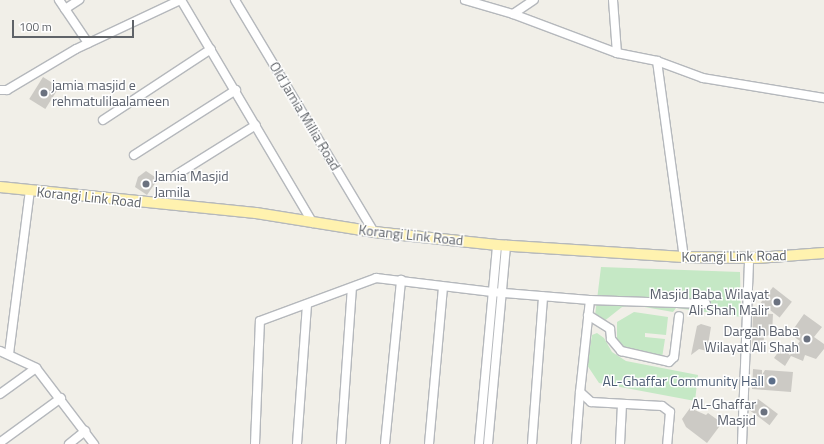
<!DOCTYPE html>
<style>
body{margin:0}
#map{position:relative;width:824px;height:444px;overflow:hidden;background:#f1efe8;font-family:"Titillium Web",sans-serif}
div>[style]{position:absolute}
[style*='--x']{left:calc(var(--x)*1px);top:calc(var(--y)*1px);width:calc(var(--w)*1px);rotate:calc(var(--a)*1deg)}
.green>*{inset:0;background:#c5e8c5}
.building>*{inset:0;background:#cccac5;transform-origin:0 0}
.roads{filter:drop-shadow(1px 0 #b5b8bc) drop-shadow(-1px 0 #b5b8bc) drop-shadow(0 1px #b5b8bc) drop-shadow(0 -1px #b5b8bc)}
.minor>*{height:8px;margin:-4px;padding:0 4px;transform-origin:4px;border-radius:4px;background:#fff}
.major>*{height:10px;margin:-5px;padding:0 5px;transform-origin:5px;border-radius:5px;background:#fff2af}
.dots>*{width:11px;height:11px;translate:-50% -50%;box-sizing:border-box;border:2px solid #fff;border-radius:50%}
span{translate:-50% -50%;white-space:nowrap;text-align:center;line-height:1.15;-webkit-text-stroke:3px #fff;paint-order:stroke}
.worship-label{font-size:14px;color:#5b616d}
.left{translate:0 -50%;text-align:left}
.right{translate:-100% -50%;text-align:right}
.street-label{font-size:14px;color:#5f6368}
.service-label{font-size:14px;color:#4e5e75}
.scale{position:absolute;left:12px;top:20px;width:122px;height:18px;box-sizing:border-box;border:2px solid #5f6368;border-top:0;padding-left:5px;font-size:12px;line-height:14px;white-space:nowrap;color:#5f6368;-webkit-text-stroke:3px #fff;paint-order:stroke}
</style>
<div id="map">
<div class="green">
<div style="clip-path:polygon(601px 267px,740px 272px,741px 317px,676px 308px,673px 312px,633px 305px,622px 307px,598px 326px,594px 324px)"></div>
<div style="clip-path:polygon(634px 312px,668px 317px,666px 335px,645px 333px,645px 337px,665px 339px,662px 358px,627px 352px,617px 343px,617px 322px)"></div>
<div style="clip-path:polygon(597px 333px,604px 338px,612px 352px,626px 361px,698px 375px,695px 401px,599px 383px,587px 365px,592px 335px)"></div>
</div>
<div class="building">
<div style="left:43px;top:77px;width:19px;height:26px;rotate:32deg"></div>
<div style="clip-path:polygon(146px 171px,158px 179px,147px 195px,135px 187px,138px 177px)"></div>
<div style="left:773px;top:287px;width:24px;height:20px;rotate:38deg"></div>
<div style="clip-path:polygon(753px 313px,773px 314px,772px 334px,764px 337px,763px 349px,752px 349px)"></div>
<div style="clip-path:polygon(804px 314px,822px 327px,814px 337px,824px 344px,824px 349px,816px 359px,805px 355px,803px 361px,791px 356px,785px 366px,774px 358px,781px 348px,790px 355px,800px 341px,790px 334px)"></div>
<div style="clip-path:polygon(701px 324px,711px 327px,707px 351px,699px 349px,691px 355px,697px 326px)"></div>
<div style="clip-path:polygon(753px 369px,762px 370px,762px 375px,765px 370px,793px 372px,791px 392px,752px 389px)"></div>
<div style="left:758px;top:399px;width:25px;height:14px;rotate:37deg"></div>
<div style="clip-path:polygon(690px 408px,706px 415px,708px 413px,722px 423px,707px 443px,686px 427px,682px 419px)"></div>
</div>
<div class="roads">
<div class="minor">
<div style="--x:59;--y:0;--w:52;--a:56"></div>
<div style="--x:181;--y:0;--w:259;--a:59.4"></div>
<div style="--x:235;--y:0;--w:270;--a:59.1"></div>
<div style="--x:465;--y:0;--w:50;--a:16.3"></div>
<div style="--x:513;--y:14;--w:111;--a:20.6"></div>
<div style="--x:617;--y:53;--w:41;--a:11.3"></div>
<div style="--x:657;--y:61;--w:49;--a:20.3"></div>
<div style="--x:703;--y:78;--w:123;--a:9.4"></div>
<div style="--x:613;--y:0;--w:53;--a:85.7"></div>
<div style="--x:65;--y:9;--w:17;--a:-33"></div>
<div style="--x:513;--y:14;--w:25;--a:-34"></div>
<div style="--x:657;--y:61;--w:198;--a:82.2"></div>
<div style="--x:0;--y:90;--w:7;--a:0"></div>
<div style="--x:7;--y:90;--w:80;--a:-30.7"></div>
<div style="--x:76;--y:49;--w:115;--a:-25.2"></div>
<div style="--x:103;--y:120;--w:129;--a:-33.3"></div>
<div style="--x:134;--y:155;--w:121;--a:-32.5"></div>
<div style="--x:176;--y:175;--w:94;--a:-32"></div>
<div style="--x:590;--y:300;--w:116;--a:2"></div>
<div style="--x:588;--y:315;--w:26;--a:32"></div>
<div style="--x:610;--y:329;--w:10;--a:84"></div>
<div style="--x:611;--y:339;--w:16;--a:50"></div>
<div style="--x:621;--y:351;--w:49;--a:12.9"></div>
<div style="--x:669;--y:362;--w:7;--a:-45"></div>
<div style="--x:674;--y:357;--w:41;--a:-83"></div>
<div style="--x:0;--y:351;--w:40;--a:25"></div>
<div style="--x:36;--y:368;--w:96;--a:52.7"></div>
<div style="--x:9;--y:354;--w:164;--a:-82.7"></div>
<div style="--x:0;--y:394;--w:44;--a:-35.8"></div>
<div style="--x:2;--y:441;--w:73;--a:-36.1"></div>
<div style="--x:69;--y:444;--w:21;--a:-39"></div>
<div style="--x:255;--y:444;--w:123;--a:-87.7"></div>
<div style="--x:260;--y:321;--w:124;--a:-20.3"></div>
<div style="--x:376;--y:278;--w:117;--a:6.9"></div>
<div style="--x:492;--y:292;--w:98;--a:4.7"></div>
<div style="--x:590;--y:300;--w:93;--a:96.2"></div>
<div style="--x:580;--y:392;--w:15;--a:42"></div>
<div style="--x:591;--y:402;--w:71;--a:3.2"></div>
<div style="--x:662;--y:406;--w:10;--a:37"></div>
<div style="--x:670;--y:412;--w:32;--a:95"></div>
<div style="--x:297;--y:444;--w:140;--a:-85.9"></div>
<div style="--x:341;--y:444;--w:156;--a:-86"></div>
<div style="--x:385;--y:444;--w:165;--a:-84.4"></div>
<div style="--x:429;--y:444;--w:158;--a:-84.9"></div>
<div style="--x:479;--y:444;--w:200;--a:-84.8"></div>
<div style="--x:488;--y:444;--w:200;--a:-84.8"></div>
<div style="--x:532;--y:444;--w:148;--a:-85.7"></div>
<div style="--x:576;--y:444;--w:52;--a:-85.6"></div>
<div style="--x:620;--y:444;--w:40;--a:-87.1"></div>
<div style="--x:742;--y:444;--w:186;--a:-87.8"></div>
</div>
<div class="major">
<div style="--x:0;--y:187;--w:257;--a:5.8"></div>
<div style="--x:256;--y:213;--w:120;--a:9.1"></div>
<div style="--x:374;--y:232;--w:124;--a:6"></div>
<div style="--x:497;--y:245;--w:187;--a:3.7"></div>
<div style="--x:684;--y:257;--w:73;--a:0.8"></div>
<div style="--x:757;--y:258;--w:67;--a:-4.3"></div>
</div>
</div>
<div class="dots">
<div style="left:44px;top:93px;background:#6b7280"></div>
<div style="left:146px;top:184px;background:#6b7280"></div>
<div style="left:777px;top:302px;background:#6b7280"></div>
<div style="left:807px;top:339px;background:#6b7280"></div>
<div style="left:772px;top:381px;background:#5c6f8a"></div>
<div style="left:764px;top:412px;background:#6b7280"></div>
</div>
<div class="worship-label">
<span class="left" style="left:52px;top:93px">jamia masjid e<br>rehmatulilaalameen</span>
<span class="left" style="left:154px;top:184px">Jamia Masjid<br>Jamila</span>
<span class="right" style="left:769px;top:302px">Masjid Baba Wilayat<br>Ali Shah Malir</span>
<span class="right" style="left:799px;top:339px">Dargah Baba<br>Wilayat Ali Shah</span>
<span class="right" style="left:756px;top:412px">AL-Ghaffar<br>Masjid</span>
</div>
<div class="street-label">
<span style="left:305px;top:116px;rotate:59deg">Old Jamia Millia Road</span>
<span style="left:89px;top:197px;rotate:6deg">Korangi Link Road</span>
<span style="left:411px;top:235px;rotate:6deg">Korangi Link Road</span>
<span style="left:734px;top:256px;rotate:-1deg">Korangi Link Road</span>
</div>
<div class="service-label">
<span class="right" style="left:764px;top:381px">AL-Ghaffar Community Hall</span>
</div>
<div class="scale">100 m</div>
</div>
